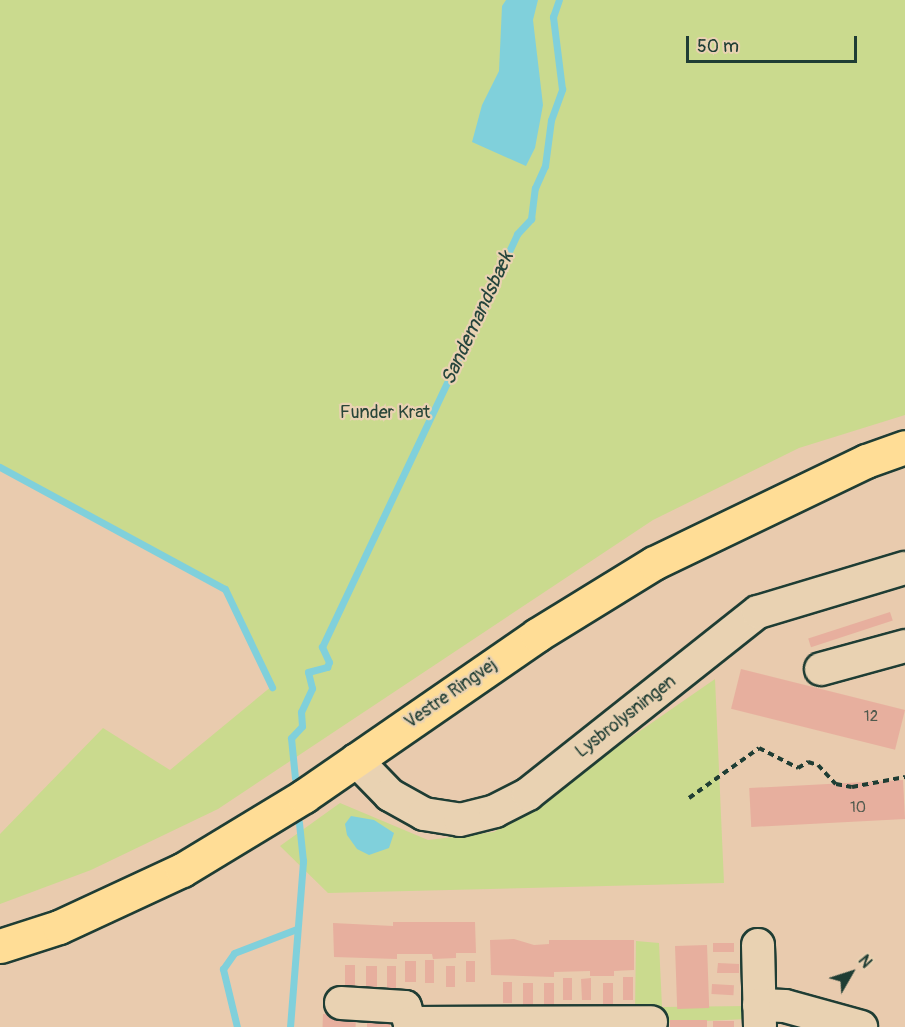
<!DOCTYPE html>
<meta charset="utf-8">
<style>
body{margin:0}
#map{position:relative;width:905px;height:1027px;overflow:hidden;background:#e9cbae;font-family:Pangolin,sans-serif}
div>[style]{position:absolute}
[style*='--x']{left:calc(var(--x)*1px);top:calc(var(--y)*1px);width:calc(var(--w)*1px);rotate:calc(var(--a)*1deg)}
.green>*{inset:0;background:#cada8e}
.water>*{inset:0;background:#80d0db}
.stream>*{height:7px;margin:-3.5px;padding:0 3.5px;transform-origin:3.5px;border-radius:3.5px;background:#80d0db}
.building>*{inset:0;background:#e7af9e;transform-origin:0 0}
.path>*{height:4px;margin-top:-2px;transform-origin:0;background:repeating-linear-gradient(90deg,#1f3d34 0 6px,transparent 0 10.5px)}
.roads{filter:drop-shadow(2px 0 #1f3d34) drop-shadow(-2px 0 #1f3d34) drop-shadow(0 2px #1f3d34) drop-shadow(0 -2px #1f3d34)}
.minor>*{height:32px;margin:-16px;padding:0 16px;transform-origin:16px;border-radius:16px;background:#e9d2b2}
.major>*{height:33px;margin:-16.5px;padding:0 16.5px;transform-origin:16.5px;border-radius:16.5px;background:#ffdd96}
span{translate:-50% -50%;white-space:nowrap;text-align:center;line-height:1.15;-webkit-text-stroke:4.5px #e9d2b2;paint-order:stroke}
.number-label{font-size:15px;color:#515a4e}
.number-label span{-webkit-text-stroke-width:0}
.park-label{font-size:18px;color:#284538}
.street-label{font-size:18px;color:#1f3d34}
.water-label{font-size:20px;color:#24443c;font-style:italic}
.north{position:absolute;left:821px;top:943px;width:60px;height:60px;-webkit-text-stroke:4px #e9d2b2;paint-order:stroke;rotate:51deg;font-size:16px;font-weight:700;line-height:24px;text-align:center;color:#1f3d34}
.north::after{content:'';display:block;margin:auto;width:21px;height:27px;background:#1f3d34;clip-path:polygon(50% 0,100% 100%,50% 72%,0 100%)}
.scale{position:absolute;left:686px;top:36px;width:171px;height:27px;box-sizing:border-box;border:3px solid #1f3d34;border-top:0;padding-left:8px;font-size:18px;line-height:21px;white-space:nowrap;color:#1f3d34;-webkit-text-stroke:4px #e9d2b2;paint-order:stroke}
</style>
<div id="map">
<div class="green">
<div style="clip-path:polygon(0 0,905px 0,905px 415px,799px 448px,653px 520px,218px 809px,91px 870px,0 904px,0 834px,103px 728px,170px 770px,272px 686px,225px 589px,0 467px)"></div>
<div style="clip-path:polygon(715px 679px,724px 883px,328px 893px,280px 846px,340px 803px,428px 840px,494px 832px)"></div>
<div style="clip-path:polygon(636px 941px,659px 943px,662px 1007px,747px 1006px,747px 1019px,663px 1023px,635px 1012px)"></div>
</div>
<div class="water">
<div style="clip-path:polygon(506px 0,538px 0,533px 20px,543px 105px,535px 148px,526px 166px,472px 142px,482px 105px,499px 71px,502px 6px)"></div>
<div style="clip-path:polygon(351px 816px,374px 820px,394px 833px,389px 848px,369px 855px,357px 849px,347px 835px,345px 824px)"></div>
</div>
<div class="stream">
<div style="--x:0;--y:467;--w:256;--a:28.5"></div>
<div style="--x:225;--y:589;--w:109;--a:64.4"></div>
<div style="--x:295;--y:778;--w:40;--a:-95.7"></div>
<div style="--x:291;--y:738;--w:16;--a:-47"></div>
<div style="--x:302;--y:726;--w:14;--a:-94"></div>
<div style="--x:301;--y:712;--w:26;--a:-65"></div>
<div style="--x:312;--y:688;--w:16;--a:-104"></div>
<div style="--x:308;--y:672;--w:20;--a:-15"></div>
<div style="--x:327;--y:667;--w:5;--a:-68"></div>
<div style="--x:329;--y:662;--w:17;--a:-115"></div>
<div style="--x:322;--y:647;--w:457;--a:-64.7"></div>
<div style="--x:517;--y:234;--w:21;--a:-47"></div>
<div style="--x:531;--y:219;--w:31;--a:-83"></div>
<div style="--x:535;--y:188;--w:24;--a:-66"></div>
<div style="--x:545;--y:166;--w:46;--a:-82.6"></div>
<div style="--x:551;--y:120;--w:33;--a:-70"></div>
<div style="--x:562;--y:89;--w:73;--a:-97.1"></div>
<div style="--x:553;--y:17;--w:18;--a:-71"></div>
<div style="--x:237;--y:1027;--w:60;--a:-103.6"></div>
<div style="--x:223;--y:969;--w:19;--a:-55"></div>
<div style="--x:234;--y:953;--w:67;--a:-20.9"></div>
<div style="--x:290;--y:1027;--w:167;--a:-85.5"></div>
<div style="--x:303;--y:861;--w:39;--a:-96"></div>
</div>
<div class="building">
<div style="left:890px;top:612px;width:9px;height:86px;rotate:72deg"></div>
<div style="left:741px;top:669px;width:169px;height:41px;rotate:14deg"></div>
<div style="left:903px;top:780px;width:39px;height:154px;rotate:87deg"></div>
<div style="clip-path:polygon(393px 922px,475px 922px,476px 953px,456px 953px,456px 958px,433px 959px,432px 954px,397px 954px,397px 959px,334px 957px,333px 923px,393px 926px)"></div>
<div style="clip-path:polygon(514px 939px,534px 945px,549px 944px,549px 940px,634px 940px,634px 970px,614px 971px,614px 976px,590px 976px,590px 971px,554px 972px,554px 977px,491px 975px,490px 940px)"></div>
<div style="left:713px;top:943px;width:21px;height:9px"></div>
<div style="left:707px;top:945px;width:63px;height:32px;rotate:88deg"></div>
<div style="left:425px;top:960px;width:9px;height:23px"></div>
<div style="left:405px;top:961px;width:11px;height:21px"></div>
<div style="left:466px;top:961px;width:9px;height:21px"></div>
<div style="clip-path:polygon(718px 963px,739px 964px,739px 973px,717px 973px)"></div>
<div style="left:345px;top:965px;width:10px;height:21px"></div>
<div style="left:366px;top:966px;width:11px;height:22px"></div>
<div style="left:387px;top:966px;width:9px;height:22px"></div>
<div style="left:446px;top:966px;width:9px;height:21px"></div>
<div style="left:633px;top:977px;width:23px;height:10px;rotate:90deg"></div>
<div style="left:572px;top:978px;width:22px;height:9px;rotate:90deg"></div>
<div style="clip-path:polygon(591px 978px,591px 1000px,582px 1000px,581px 979px)"></div>
<div style="left:503px;top:982px;width:9px;height:21px"></div>
<div style="left:523px;top:983px;width:10px;height:23px"></div>
<div style="left:554px;top:983px;width:23px;height:10px;rotate:90deg"></div>
<div style="left:603px;top:983px;width:10px;height:22px"></div>
<div style="left:712px;top:984px;width:22px;height:10px;rotate:3deg"></div>
<div style="left:323px;top:1014px;width:33px;height:13px;rotate:2deg"></div>
<div style="left:670px;top:1020px;width:37px;height:7px"></div>
<div style="clip-path:polygon(367px 1021px,390px 1022px,390px 1027px,367px 1027px)"></div>
<div style="left:713px;top:1021px;width:21px;height:6px"></div>
</div>
<div class="path">
<div style="--x:689;--y:798;--w:86;--a:-35.5"></div>
<div style="--x:759;--y:748;--w:44;--a:27.1"></div>
<div style="--x:798;--y:768;--w:12;--a:-31"></div>
<div style="--x:808;--y:762;--w:10;--a:17"></div>
<div style="--x:818;--y:765;--w:26;--a:47"></div>
<div style="--x:836;--y:784;--w:16;--a:11"></div>
<div style="--x:852;--y:787;--w:54;--a:-10.7"></div>
</div>
<div class="roads">
<div class="minor">
<div style="--x:821;--y:669;--w:87;--a:-15.3"></div>
<div style="--x:356;--y:760;--w:49;--a:45.8"></div>
<div style="--x:390;--y:795;--w:39;--a:29"></div>
<div style="--x:424;--y:814;--w:36;--a:9"></div>
<div style="--x:460;--y:820;--w:36;--a:-14"></div>
<div style="--x:495;--y:811;--w:37;--a:-27"></div>
<div style="--x:528;--y:794;--w:293;--a:-38.4"></div>
<div style="--x:758;--y:612;--w:153;--a:-16.7"></div>
<div style="--x:758;--y:945;--w:81;--a:88.6"></div>
<div style="--x:341;--y:1003;--w:64;--a:3.6"></div>
<div style="--x:405;--y:1007;--w:17;--a:73"></div>
<div style="--x:759;--y:1005;--w:26;--a:2"></div>
<div style="--x:785;--y:1006;--w:79;--a:15.4"></div>
<div style="--x:410;--y:1027;--w:4;--a:-90"></div>
<div style="--x:410;--y:1023;--w:241;--a:-0.2"></div>
</div>
<div class="major">
<div style="--x:0;--y:946;--w:62;--a:-17.9"></div>
<div style="--x:59;--y:927;--w:136;--a:-24.9"></div>
<div style="--x:182;--y:870;--w:143;--a:-31.2"></div>
<div style="--x:304;--y:796;--w:283;--a:-34.6"></div>
<div style="--x:537;--y:635;--w:137;--a:-31.6"></div>
<div style="--x:654;--y:563;--w:235;--a:-25.7"></div>
<div style="--x:866;--y:461;--w:41;--a:-19.7"></div>
</div>
</div>
<div class="number-label">
<span style="left:871px;top:717px">12</span>
<span style="left:858px;top:808px">10</span>
</div>
<div class="park-label">
<span style="left:385px;top:413px">Funder Krat</span>
</div>
<div class="street-label">
<span style="left:451px;top:694px;rotate:-35deg">Vestre Ringvej</span>
<span style="left:626px;top:717px;rotate:-38deg">Lysbrolysningen</span>
</div>
<div class="water-label">
<span style="left:477px;top:318px;rotate:-65deg">Sandemandsbæk</span>
</div>
<div class="north">N</div>
<div class="scale">50 m</div>
</div>
